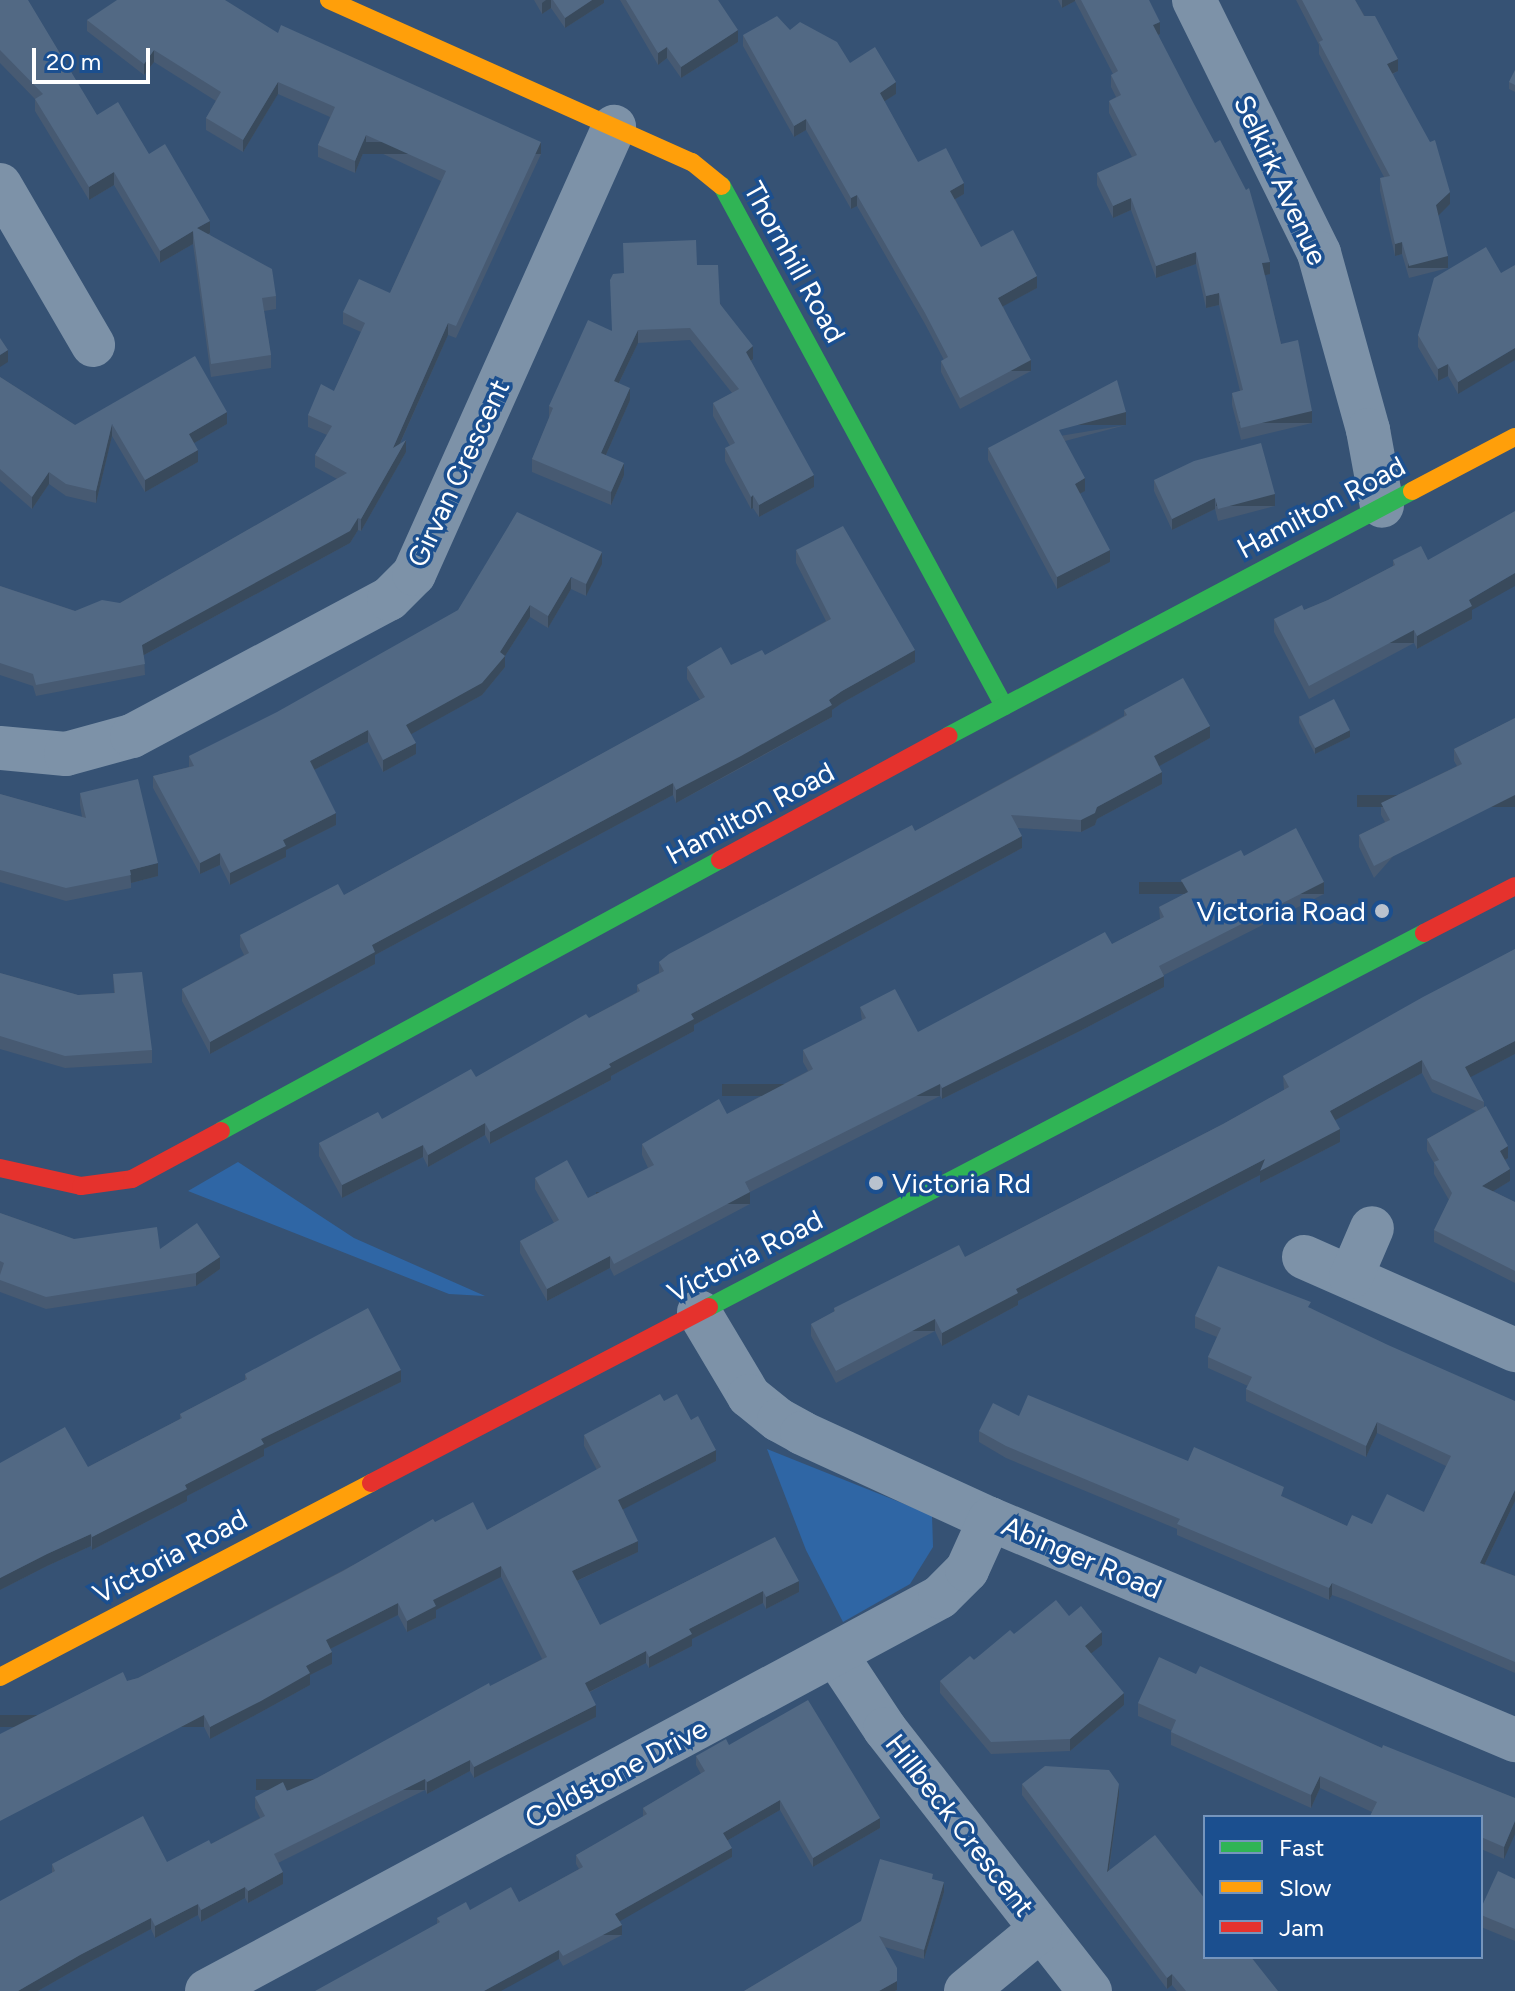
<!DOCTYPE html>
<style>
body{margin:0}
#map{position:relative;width:1515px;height:1991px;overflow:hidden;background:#365274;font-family:Figtree,sans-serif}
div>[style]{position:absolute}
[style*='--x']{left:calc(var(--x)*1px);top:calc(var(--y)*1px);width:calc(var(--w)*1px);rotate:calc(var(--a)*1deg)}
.green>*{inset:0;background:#2f66a5}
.street>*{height:44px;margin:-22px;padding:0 22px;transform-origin:22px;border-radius:22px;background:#7d92a8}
.fast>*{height:18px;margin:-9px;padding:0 9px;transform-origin:9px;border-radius:9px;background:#30b455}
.slow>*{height:18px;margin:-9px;padding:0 9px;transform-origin:9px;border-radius:9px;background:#ff9f0a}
.jam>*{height:18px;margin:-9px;padding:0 9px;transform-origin:9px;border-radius:9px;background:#e5322d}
.wall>*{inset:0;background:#475a72}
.shaded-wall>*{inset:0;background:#394a5c;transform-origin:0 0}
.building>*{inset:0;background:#526984;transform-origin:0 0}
.dots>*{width:22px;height:22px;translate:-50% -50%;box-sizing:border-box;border:4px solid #1b4f8f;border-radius:50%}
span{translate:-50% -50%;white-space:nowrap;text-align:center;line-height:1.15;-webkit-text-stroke:7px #1b4f8f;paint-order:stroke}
.street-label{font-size:28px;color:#fff}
.poi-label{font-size:28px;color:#fff}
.right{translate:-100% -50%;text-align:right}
.left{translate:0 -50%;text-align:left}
.legend{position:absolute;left:1203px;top:1815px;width:280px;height:144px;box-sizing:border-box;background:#1b4f8f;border:2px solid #7695bc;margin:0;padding:10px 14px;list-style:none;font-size:24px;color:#fff}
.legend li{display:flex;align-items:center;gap:16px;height:40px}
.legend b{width:40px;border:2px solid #7695bc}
.scale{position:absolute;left:32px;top:48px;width:118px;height:36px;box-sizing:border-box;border:4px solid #fff;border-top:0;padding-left:10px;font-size:24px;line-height:28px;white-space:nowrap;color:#fff;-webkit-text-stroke:6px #1b4f8f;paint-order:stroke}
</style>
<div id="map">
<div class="green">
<div style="clip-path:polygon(238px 1162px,354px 1238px,485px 1296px,449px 1294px,188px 1191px)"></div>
<div style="clip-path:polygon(767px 1449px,932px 1515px,933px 1547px,910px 1584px,843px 1622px,806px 1550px)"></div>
</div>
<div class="street">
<div style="--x:1194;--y:0;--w:282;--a:63.7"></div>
<div style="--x:1319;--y:253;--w:184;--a:74.5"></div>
<div style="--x:1368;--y:430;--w:77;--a:79.6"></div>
<div style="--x:0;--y:185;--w:185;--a:59.8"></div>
<div style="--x:0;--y:748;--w:66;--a:5.2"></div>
<div style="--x:66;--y:754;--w:68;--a:-15.3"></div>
<div style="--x:132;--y:736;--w:291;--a:-28.1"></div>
<div style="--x:389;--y:599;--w:35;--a:-45"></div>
<div style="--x:414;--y:574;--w:490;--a:-65.9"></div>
<div style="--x:1304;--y:1257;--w:231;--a:23.8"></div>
<div style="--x:1351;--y:1277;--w:53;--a:-66.8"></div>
<div style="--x:699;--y:1312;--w:98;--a:59.2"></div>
<div style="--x:749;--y:1396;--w:38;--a:39"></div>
<div style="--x:779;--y:1420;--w:26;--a:29"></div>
<div style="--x:802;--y:1433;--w:207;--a:24.6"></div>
<div style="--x:990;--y:1519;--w:570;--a:22.83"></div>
<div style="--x:836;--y:1655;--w:89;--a:56.5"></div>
<div style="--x:885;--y:1729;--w:333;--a:52"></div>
<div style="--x:207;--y:1991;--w:832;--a:-28.26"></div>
<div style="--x:940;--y:1597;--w:38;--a:-45"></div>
<div style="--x:967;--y:1570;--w:56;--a:-65.7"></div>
<div style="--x:966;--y:1991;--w:96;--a:-39.5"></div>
</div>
<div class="fast">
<div style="--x:722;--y:186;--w:592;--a:61.53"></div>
<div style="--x:948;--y:736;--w:525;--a:-27.83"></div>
<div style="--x:221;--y:1131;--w:568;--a:-28.51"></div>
<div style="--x:709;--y:1307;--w:807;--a:-27.61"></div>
</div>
<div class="slow">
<div style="--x:329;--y:0;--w:398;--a:24.1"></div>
<div style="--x:692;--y:162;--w:38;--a:39"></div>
<div style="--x:1412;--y:491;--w:116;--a:-27.7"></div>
<div style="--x:0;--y:1677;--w:419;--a:-27.6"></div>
</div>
<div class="jam">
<div style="--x:720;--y:860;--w:260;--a:-28.5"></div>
<div style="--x:1424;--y:933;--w:102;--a:-27.3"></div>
<div style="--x:0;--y:1168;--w:83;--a:12.5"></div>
<div style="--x:81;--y:1186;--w:51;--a:-7.8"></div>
<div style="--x:132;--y:1179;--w:101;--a:-28.3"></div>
<div style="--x:371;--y:1483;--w:381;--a:-27.5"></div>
</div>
<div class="wall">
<div style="clip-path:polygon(0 0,97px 115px,149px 154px,210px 233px,209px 234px,276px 296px,276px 309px,264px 311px,271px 355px,271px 368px,211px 377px,193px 244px,160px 263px,114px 185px,89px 200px,35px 111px,35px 99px,0 63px)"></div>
<div style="clip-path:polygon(534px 0,604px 0,604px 3px,565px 28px,551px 8px,542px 14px)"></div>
<div style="clip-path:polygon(620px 0,718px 0,738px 42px,681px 78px,667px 58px,658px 65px)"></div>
<div style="clip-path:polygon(1058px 0,1149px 0,1160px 34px,1158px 35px,1270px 274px,1265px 275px,1281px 344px,1312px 423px,1241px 440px,1232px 405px,1232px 393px,1240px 391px,1219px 305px,1206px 308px,1196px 264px,1156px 278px,1131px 210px,1113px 218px,1097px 185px,1097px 173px,1132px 157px,1109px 113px,1109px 101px,1116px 97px,1111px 87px,1111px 75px,1113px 74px,1075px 1px,1062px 8px)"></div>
<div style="clip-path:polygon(1296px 0,1355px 0,1398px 71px,1393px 74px,1450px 204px,1438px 215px,1448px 268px,1409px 278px,1402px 254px,1395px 256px,1380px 191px,1380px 178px,1384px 177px,1319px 54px,1319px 45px)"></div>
<div style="clip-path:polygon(87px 20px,278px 33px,541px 154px,456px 338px,448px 335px,400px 444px,406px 452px,361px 531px,358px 530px,350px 543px,144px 655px,145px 675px,36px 696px,33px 686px,0 675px,0 586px,75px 611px,120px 603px,337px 479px,315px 467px,315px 455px,327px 435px,308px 427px,308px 415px,334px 391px,361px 332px,343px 324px,343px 312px,390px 293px,441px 181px,366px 146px,355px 173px,318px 157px,318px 145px,330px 117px,278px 94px,243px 152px,206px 130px,206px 118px,216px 101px,154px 62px,144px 75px,87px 31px)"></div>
<div style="clip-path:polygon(790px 30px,850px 63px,896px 94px,884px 101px,918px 162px,964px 194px,955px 199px,981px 247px,1037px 288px,1003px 306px,1031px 371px,960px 409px,941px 372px,941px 361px,944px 360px,925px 324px,857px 206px,851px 209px,806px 130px,794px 137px,743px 46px,743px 35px)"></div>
<div style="clip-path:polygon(1515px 70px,1515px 92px,1509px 89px,1509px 82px)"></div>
<div style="clip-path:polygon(1486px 247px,1458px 394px,1448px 376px,1438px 381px,1418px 347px,1418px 335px)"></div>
<div style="clip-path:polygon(697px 265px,753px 359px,751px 361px,814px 487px,759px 517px,753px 508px,751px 509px,725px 461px,725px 448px,730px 446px,713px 416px,713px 403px,732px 393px,690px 340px,638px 343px,619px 383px,630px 400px,606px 455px,624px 475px,611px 505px,532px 472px,532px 459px,549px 418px,549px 406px,612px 330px)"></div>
<div style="clip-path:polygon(0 377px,75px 425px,227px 424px,194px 443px,198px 462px,145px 492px,112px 436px,96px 503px,66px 496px,49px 484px,32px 509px,0 481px)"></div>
<div style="clip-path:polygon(1126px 425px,1065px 441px,1085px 491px,1080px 493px,1110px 562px,1057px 589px,988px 460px,988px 448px)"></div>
<div style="clip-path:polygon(1154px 480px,1275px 506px,1218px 521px,1215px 509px,1172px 530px,1154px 491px)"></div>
<div style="clip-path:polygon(796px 550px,915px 662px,842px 703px,832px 710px,832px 717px,741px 768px,676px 803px,673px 795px,375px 955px,375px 964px,210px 1054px,182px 1001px,182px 989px,244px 955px,240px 947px,240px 935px,344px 895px,700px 700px,687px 679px,687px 667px,731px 665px,765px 655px,826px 621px,796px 563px)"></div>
<div style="clip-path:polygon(1393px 560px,1428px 560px,1472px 610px,1472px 619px,1417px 649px,1414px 643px,1309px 699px,1274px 632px,1274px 619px,1304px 610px,1328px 600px,1393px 566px)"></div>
<div style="clip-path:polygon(602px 564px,586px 596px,571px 589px,548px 628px,530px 617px,505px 656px,505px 667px,482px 695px,411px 734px,416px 754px,383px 772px,368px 742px,314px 770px,336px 825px,286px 850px,286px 857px,230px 885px,220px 865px,200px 874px,153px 788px,153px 776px,189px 767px,189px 756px)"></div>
<div style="clip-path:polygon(1124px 710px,1210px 738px,1159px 766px,1162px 784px,1097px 819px,1095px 825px,1081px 832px,1018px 828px,1022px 848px,694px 1025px,694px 1031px,611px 1076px,611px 1080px,490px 1144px,485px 1135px,428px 1167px,423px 1157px,342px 1198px,319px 1156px,319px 1143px,382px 1119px,476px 1077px,589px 1018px,637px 992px,637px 985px,659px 973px,659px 962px,915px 831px,1124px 716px)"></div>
<div style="clip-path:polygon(1299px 716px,1350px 737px,1315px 754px,1299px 723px)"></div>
<div style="clip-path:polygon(1515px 718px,1374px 878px,1359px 847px,1359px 835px,1385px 822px,1381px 815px,1381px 803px,1457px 766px,1454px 761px,1454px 749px)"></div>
<div style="clip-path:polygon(80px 793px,158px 876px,131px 883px,131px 888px,66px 901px,0 882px,0 794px,82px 817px,80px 805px)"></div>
<div style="clip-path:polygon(1244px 856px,1324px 894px,1164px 975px,1164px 987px,1080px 1031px,942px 1099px,940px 1096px,750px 1192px,750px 1204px,614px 1276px,610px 1268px,547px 1301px,520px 1253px,520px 1241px,554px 1223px,535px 1189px,535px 1178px,588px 1198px,648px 1168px,642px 1155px,642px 1144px,727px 1114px,808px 1071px,803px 1062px,803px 1050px,862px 1021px,860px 1007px,918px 1032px,1112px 944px,1160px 919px,1159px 907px,1183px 895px,1181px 892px,1181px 880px)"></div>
<div style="clip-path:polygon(1515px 949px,1515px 1054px,1470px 1077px,1484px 1102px,1484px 1107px,1508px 1158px,1505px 1160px,1510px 1181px,1493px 1191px,1515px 1202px,1515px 1283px,1434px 1242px,1434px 1230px,1449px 1200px,1434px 1174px,1434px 1163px,1427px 1151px,1427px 1139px,1476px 1111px,1432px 1092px,1422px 1073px,1335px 1120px,1340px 1142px,1260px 1183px,1260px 1175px,1018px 1301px,1018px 1305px,942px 1346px,935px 1331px,836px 1383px,811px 1336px,811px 1324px,834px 1312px,834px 1308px,965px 1257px,1223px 1124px,1284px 1090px,1283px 1076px)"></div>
<div style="clip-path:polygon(0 973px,78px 995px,114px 993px,113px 974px,152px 1050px,152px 1063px,65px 1068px,0 1049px)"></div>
<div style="clip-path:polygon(0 1213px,74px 1239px,160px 1249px,220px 1269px,196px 1286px,46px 1309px,0 1292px)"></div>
<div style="clip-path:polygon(1311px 1308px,1515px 1501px,1485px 1564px,1515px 1576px,1515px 1673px,1346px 1600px,1332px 1595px,1329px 1600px,1177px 1535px,1177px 1529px,1006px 1458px,979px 1442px,979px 1431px,1019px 1416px,1188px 1461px,1284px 1497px,1347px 1526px,1372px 1524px,1424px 1512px,1446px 1466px,1377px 1433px,1366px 1457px,1246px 1401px,1246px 1389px,1248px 1386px,1208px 1368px,1208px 1357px,1217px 1337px,1195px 1328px,1195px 1316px)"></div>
<div style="clip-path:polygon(245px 1374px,401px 1382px,264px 1449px,264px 1456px,187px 1496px,187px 1501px,92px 1550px,91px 1546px,47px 1566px,0 1590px,0 1463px,88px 1467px,180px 1419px,180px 1414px,245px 1380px)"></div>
<div style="clip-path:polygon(664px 1401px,691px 1420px,716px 1461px,623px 1509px,638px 1552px,577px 1581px,600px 1625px,775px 1537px,799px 1592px,766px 1609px,763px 1603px,692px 1639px,692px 1646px,649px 1668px,646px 1663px,590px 1692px,596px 1717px,474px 1778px,470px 1771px,427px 1794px,425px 1790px,278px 1863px,283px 1884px,248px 1903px,245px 1898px,201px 1922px,198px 1915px,155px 1938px,151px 1929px,80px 1967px,38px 1991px,0 1991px,52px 1873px,52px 1864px,167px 1862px,211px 1844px,260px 1818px,255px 1808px,255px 1797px,287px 1791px,317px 1778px,542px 1659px,501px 1577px,436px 1610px,436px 1618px,407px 1632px,398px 1615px,330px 1649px,332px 1664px,310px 1675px,310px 1685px,261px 1712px,210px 1739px,204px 1727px,127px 1681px,138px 1678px,435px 1522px,487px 1530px,597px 1470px,584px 1446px,584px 1435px)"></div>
<div style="clip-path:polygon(1069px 1616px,1102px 1645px,1091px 1653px,1124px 1705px,1070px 1751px,991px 1754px,940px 1693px,940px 1681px,1014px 1634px)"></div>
<div style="clip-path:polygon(1196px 1674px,1382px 1748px,1515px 1798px,1504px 1859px,1481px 1849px,1481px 1817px,1370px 1817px,1372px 1812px,1320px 1788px,1311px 1808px,1171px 1745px,1171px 1730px,1138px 1716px,1138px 1703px)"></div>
<div style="clip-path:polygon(729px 1745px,880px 1828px,813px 1867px,780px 1810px,728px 1840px,732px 1857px,619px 1921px,622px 1935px,563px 1966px,559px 1959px,437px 1924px,437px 1918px,470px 1910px,519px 1902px,579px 1869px,576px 1864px,576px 1855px,643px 1817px,643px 1808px,701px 1774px,696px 1765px,696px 1756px)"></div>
<div style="clip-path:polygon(1022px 1784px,1119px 1795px,1109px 1871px,1278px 1991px,1177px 1991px,1172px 1985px,1167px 1989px,1022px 1795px)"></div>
<div style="clip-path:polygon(933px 1879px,944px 1892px,924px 1959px,885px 1947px,897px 1990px,895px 1991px,744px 1991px)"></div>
<div style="clip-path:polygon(1515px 1879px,1515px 1941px,1481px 1927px,1481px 1908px)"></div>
</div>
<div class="shaded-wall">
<div style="clip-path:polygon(546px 0,551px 0,551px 8px,542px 14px,542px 3px)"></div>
<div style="clip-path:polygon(592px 0,604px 0,604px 3px,565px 28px,565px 18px)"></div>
<div style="clip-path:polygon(1062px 0,1075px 0,1075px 1px,1062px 8px)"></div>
<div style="clip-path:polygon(1160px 22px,1160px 34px,1153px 37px,1153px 25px)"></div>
<div style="clip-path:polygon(738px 30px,738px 42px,681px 78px,681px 67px)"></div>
<div style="clip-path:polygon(667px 47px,667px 58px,658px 65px,658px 53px)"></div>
<div style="clip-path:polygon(154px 50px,154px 62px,144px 75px,144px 64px)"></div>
<div style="clip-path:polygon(1398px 59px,1398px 71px,1387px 76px,1387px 64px)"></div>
<div style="clip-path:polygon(278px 82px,278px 94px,243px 152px,243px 140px)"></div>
<div style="clip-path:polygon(896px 82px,896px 94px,880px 104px,880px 93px)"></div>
<div style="clip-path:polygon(806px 119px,806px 130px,794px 137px,794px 126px)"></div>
<div style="clip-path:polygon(366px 135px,366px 146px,355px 173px,355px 161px)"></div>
<div style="left:541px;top:142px;width:12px;height:203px;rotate:90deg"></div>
<div style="clip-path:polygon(114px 172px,114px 185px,89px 200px,89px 187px)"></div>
<div style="clip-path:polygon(964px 183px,964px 194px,950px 202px,950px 191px)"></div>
<div style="clip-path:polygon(1450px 192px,1450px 204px,1436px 218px,1436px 205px)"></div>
<div style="clip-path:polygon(857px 195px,857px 206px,851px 209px,851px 198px)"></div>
<div style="clip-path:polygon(1131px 198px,1131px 210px,1113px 218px,1113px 206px)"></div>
<div style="clip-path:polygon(210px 221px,210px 233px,197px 241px,197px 228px)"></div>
<div style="clip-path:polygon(193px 231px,193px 244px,160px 263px,160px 251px)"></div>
<div style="clip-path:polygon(1402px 242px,1402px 254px,1395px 256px,1395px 244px)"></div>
<div style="clip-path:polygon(1196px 252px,1196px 264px,1156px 278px,1156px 266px)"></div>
<div style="left:1448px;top:256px;width:12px;height:40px;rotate:90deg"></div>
<div style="clip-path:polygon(1270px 262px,1270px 274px,1262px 276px,1262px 263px)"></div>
<div style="clip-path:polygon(1037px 276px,1037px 288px,998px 309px,998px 298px)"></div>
<div style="clip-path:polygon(1219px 293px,1219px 305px,1206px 308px,1206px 296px)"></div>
<div style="clip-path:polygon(448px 323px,448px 335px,393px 459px,393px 448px)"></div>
<div style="clip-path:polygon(638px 330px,638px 343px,614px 393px,614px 381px)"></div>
<div style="clip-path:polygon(753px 346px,753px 359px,746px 364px,746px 352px)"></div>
<div style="clip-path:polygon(1515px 348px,1515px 360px,1458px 394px,1458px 382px)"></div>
<div style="clip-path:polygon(8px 350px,8px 362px,0 367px,0 355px)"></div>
<div style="left:1031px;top:360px;width:11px;height:81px;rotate:90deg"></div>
<div style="clip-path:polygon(1448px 364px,1448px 376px,1438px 381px,1438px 369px)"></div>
<div style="clip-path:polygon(630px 388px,630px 400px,601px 466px,601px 453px)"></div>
<div style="left:1312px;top:411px;width:12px;height:73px;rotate:90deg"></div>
<div style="clip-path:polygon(227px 412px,227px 424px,189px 446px,189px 434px)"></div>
<div style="left:1126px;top:412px;width:13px;height:69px;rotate:90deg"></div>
<div style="clip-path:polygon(112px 424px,112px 436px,96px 503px,96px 491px)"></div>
<div style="clip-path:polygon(406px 440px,406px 452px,361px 531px,361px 519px)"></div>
<div style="clip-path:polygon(198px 450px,198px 462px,145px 492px,145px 480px)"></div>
<div style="clip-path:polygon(624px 463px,624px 475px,611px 505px,611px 492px)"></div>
<div style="clip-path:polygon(49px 472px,49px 484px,32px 509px,32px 497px)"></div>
<div style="clip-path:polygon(814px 475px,814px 487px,759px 517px,759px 505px)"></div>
<div style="clip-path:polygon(1085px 478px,1085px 491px,1075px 496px,1075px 484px)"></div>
<div style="left:1275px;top:494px;width:12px;height:59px;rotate:90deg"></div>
<div style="clip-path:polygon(753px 495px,753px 508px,751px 509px,751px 497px)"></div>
<div style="clip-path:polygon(1215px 498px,1215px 509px,1172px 530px,1172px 519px)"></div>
<div style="clip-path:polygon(358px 518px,358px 530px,350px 543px,142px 656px,142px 645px)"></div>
<div style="clip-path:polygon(1110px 550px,1110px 562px,1057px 589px,1057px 577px)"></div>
<div style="clip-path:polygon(602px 552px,602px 564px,586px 596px,586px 584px)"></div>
<div style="clip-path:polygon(1515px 573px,1515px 586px,1472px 610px,1472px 619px,1417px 649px,1417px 636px,1469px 600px)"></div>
<div style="clip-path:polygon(571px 577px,571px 589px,548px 628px,548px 616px)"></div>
<div style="clip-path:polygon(530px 605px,530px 617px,505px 656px,505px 667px,482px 695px,406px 737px,406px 725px,500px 652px)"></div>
<div style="left:1414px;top:630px;width:13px;height:119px;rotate:90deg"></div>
<div style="clip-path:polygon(915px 650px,915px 662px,842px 703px,832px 710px,832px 717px,676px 803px,676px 790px,829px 700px,842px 691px)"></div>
<div style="clip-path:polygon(1210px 726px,1210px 738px,1154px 769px,1154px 756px)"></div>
<div style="clip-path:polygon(368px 730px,368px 742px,310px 772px,310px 761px)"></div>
<div style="clip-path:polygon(1350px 730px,1350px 737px,1315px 754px,1315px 748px)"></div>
<div style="clip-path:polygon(416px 743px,416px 754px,383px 772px,383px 760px)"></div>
<div style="clip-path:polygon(1162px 772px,1162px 784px,1097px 819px,1095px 825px,1081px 832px,1081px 820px,1097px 807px)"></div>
<div style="clip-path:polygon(673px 783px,673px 795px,375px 955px,375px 964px,210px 1054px,210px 1042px,372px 945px)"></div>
<div style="left:1515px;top:795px;width:12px;height:158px;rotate:90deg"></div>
<div style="clip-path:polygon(336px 813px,336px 825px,286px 850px,286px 857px,230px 885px,230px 873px,283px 840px)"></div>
<div style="clip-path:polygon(1022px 836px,1022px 848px,694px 1025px,694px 1031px,611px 1076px,611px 1080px,490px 1144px,490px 1132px,609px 1064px,691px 1014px)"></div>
<div style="clip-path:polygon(220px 853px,220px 865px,200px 874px,200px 863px)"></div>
<div style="clip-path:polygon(158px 863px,158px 876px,131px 883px,130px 870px)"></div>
<div style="left:1324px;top:882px;width:12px;height:185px;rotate:90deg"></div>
<div style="clip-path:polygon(1164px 976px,1164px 987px,1080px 1031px,942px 1099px,942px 1088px)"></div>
<div style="clip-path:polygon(1515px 1041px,1515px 1054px,1465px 1080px,1465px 1067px)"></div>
<div style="clip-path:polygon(1422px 1060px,1422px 1073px,1330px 1123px,1330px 1111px)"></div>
<div style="left:940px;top:1084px;width:12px;height:218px;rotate:90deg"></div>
<div style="clip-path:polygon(485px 1123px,485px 1135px,428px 1167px,428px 1155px)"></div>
<div style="clip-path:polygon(1340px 1129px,1340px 1142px,1260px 1183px,1260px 1175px,1018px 1301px,1018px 1305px,942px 1346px,942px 1333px,1016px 1289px,1265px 1159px)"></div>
<div style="clip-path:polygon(423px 1145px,423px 1157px,342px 1198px,342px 1185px)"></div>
<div style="clip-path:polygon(1508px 1146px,1508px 1158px,1500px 1163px,1500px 1151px)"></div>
<div style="clip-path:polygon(1510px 1169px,1510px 1181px,1482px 1198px,1482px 1186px)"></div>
<div style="left:750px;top:1192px;width:12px;height:154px;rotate:90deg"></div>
<div style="clip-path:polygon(610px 1256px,610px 1268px,547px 1301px,547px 1289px)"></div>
<div style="clip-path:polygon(220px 1257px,220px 1269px,196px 1286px,196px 1273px)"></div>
<div style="left:935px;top:1319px;width:12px;height:112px;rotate:90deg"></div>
<div style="clip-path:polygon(401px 1370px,401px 1382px,264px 1449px,264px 1456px,187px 1496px,187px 1501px,92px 1550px,92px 1537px,185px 1485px,261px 1439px)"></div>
<div style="clip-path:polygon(1377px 1422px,1377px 1433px,1366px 1457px,1366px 1446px)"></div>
<div style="clip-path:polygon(716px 1450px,716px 1461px,618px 1512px,618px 1500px)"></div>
<div style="clip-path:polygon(1515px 1490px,1515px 1501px,1480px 1574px,1480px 1563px)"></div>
<div style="clip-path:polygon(91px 1534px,91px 1546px,47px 1566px,0 1590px,0 1578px,47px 1554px)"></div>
<div style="clip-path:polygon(638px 1541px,638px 1552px,572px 1583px,572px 1571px)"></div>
<div style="clip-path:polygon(501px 1566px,501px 1577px,436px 1610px,436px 1618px,407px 1632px,407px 1621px,433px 1600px)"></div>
<div style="clip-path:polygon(799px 1581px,799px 1592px,766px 1609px,766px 1597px)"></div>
<div style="clip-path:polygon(1332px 1583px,1332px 1595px,1329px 1600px,1329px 1588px)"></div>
<div style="clip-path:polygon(763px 1591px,763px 1603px,692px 1639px,692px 1646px,649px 1668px,649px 1657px,689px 1629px)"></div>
<div style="clip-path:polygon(398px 1603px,398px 1615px,326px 1651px,326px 1640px)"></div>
<div style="clip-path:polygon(1102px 1632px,1102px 1645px,1085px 1658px,1085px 1646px)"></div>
<div style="clip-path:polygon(646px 1651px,646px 1663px,585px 1694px,585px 1683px)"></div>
<div style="clip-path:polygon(332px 1652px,332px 1664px,310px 1675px,310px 1685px,261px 1712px,210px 1739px,210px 1727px,306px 1666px)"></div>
<div style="clip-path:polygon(1124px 1693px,1124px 1705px,1070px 1751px,1070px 1739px)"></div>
<div style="clip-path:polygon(596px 1705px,596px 1717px,474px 1778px,474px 1767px)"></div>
<div style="left:204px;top:1715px;width:12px;height:230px;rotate:90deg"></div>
<div style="clip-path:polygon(470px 1760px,470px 1771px,427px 1794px,427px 1782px)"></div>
<div style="clip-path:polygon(1320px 1776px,1320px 1788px,1311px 1808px,1311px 1795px)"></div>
<div style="left:425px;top:1779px;width:11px;height:169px;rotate:90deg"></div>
<div style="clip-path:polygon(1119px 1784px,1119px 1795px,1107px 1883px,1107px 1872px)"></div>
<div style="clip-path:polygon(780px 1800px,780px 1810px,723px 1843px,723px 1833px)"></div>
<div style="clip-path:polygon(880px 1818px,880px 1828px,813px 1867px,813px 1858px)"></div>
<div style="clip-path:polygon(1515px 1821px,1515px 1834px,1504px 1859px,1504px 1847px)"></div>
<div style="clip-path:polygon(732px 1848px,732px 1857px,615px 1924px,615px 1914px)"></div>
<div style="clip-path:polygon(283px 1872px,283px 1884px,248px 1903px,248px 1891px)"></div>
<div style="clip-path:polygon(944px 1882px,944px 1892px,924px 1959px,924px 1950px)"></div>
<div style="clip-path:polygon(245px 1887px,245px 1898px,201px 1922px,201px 1910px)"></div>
<div style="clip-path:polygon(198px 1904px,198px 1915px,155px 1938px,155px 1926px)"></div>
<div style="clip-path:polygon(151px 1918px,151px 1929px,80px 1967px,38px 1991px,18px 1991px,80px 1955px)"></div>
<div style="left:622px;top:1925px;width:10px;height:67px;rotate:90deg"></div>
<div style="clip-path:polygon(559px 1950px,559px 1959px,501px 1991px,484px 1991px)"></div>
<div style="clip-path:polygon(1172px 1974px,1172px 1985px,1167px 1989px,1167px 1978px)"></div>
<div style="clip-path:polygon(897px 1981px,897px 1990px,895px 1991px,879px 1991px)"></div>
</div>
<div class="building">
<div style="clip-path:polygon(0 0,28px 0,97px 115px,118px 102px,149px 154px,165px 144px,210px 221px,197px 228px,272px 269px,276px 296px,262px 298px,271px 355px,211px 364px,193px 231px,160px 251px,114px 172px,89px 187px,35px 99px,43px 94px,0 50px)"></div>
<div style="clip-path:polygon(117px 0,225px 0,278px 33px,281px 25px,541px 142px,456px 326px,448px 323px,393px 448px,406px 440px,361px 519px,358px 518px,350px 531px,142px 645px,145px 664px,36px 685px,33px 674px,0 663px,0 586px,75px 611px,102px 600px,120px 603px,347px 473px,315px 455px,332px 426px,308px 415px,321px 384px,334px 391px,365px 323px,343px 312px,359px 279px,390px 293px,446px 171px,366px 135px,355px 161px,318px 145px,335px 107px,278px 82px,243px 140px,206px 118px,221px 92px,154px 50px,144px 64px,87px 20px)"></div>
<div style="clip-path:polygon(553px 0,592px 0,565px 18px)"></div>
<div style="clip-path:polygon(626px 0,718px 0,738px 30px,681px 67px,667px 47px,658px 53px)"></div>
<div style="clip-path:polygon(1081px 0,1149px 0,1160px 22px,1153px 25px,1194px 104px,1215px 143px,1220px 140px,1246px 190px,1249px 188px,1270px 262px,1262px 263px,1281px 344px,1298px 340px,1312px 411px,1241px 428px,1232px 393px,1243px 390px,1219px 293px,1206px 296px,1196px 252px,1156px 266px,1131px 198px,1113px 206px,1097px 173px,1137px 155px,1109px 101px,1121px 95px,1111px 75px,1118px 71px)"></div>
<div style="clip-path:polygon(1302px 0,1355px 0,1364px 16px,1375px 16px,1398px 59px,1387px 64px,1430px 142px,1435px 140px,1450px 192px,1436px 205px,1448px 256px,1409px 266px,1402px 242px,1395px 244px,1380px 178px,1390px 176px,1319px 42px,1323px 40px)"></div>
<div style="clip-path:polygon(777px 16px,790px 30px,800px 22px,837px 42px,850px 63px,875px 47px,896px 82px,880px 93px,918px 162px,946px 148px,964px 183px,950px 191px,981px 247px,1013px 230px,1037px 276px,998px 298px,1031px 360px,960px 398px,941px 361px,948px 357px,925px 313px,857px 195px,851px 198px,806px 119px,794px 126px,743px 35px)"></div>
<div style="clip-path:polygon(1515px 70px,1515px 85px,1509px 82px)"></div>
<div style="clip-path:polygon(696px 240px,697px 265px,718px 265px,720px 304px,753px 346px,746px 352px,814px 475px,759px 505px,753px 495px,751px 497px,725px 448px,735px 443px,713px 403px,739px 389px,690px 328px,638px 330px,614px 381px,630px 388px,601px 453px,624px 463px,611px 492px,532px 459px,553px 408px,549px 406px,588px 320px,612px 331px,610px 280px,613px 274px,624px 273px,623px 243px)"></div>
<div style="clip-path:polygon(1486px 247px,1501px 273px,1515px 265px,1515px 348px,1458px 382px,1448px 364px,1438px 369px,1418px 335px,1434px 278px)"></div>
<div style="clip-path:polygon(0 338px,8px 350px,0 355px)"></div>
<div style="clip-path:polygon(195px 356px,227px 412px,189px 434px,198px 450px,145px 480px,112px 424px,96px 491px,66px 484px,49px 472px,32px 497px,0 469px,0 377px,75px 425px)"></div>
<div style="clip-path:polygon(1117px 380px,1126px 412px,1059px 430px,1085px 478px,1075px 484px,1110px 550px,1057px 577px,988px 448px)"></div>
<div style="clip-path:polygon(1261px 443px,1275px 494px,1218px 509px,1215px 498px,1172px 519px,1154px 480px,1194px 461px)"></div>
<div style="clip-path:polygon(1515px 511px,1515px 573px,1469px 600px,1472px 606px,1417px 636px,1414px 630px,1309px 686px,1274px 619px,1302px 605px,1304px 610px,1328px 600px,1395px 565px,1393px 560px,1421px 546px,1428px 560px)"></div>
<div style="clip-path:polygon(517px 512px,602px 552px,586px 584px,571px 577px,548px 616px,530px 605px,500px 652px,505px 656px,482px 683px,406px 725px,416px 743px,383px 760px,368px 730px,310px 761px,336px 813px,283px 840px,286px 846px,230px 873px,220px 853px,200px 863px,153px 776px,194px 766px,189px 756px,277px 712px,458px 610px)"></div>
<div style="clip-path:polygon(843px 526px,915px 650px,842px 691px,829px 700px,832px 705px,741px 756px,676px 790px,673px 783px,372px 945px,375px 952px,210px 1042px,182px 989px,249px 953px,240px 935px,338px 884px,344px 895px,705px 697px,687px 667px,721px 647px,731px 665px,762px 650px,765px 655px,831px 619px,796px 550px)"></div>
<div style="clip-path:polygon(1183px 678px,1210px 726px,1154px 756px,1162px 772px,1097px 807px,1095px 813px,1081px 820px,1011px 815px,1022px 836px,691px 1014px,694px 1019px,609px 1064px,611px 1067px,490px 1132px,485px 1123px,428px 1155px,423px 1145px,342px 1185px,319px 1143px,378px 1112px,382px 1119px,471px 1069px,476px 1077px,586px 1014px,589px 1018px,640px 991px,637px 985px,664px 971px,659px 962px,669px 954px,912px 825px,915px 831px,1097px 732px,1127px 715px,1124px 710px)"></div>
<div style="left:1334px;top:699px;width:35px;height:39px;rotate:63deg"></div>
<div style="clip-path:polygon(1515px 718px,1515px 795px,1374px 866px,1359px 835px,1390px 820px,1381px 803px,1462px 764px,1454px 749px)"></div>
<div style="clip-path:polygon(138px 779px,158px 863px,130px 870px,131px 875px,66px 888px,0 870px,0 794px,86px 818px,80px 793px)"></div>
<div style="clip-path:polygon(1296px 828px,1324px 882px,1159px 966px,1164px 976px,1080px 1019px,942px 1088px,940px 1084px,745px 1182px,750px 1192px,614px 1264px,610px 1256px,547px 1289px,520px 1241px,559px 1220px,535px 1178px,567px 1160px,588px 1198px,654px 1165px,642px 1144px,719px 1099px,727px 1114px,813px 1069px,803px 1050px,866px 1018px,860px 1007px,895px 989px,918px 1032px,1105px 932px,1112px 944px,1164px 917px,1159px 907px,1188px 892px,1181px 880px,1241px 850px,1244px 856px)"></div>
<div style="clip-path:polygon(1515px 949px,1515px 1041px,1465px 1067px,1484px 1102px,1432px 1079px,1422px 1060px,1330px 1111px,1340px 1129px,1260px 1171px,1265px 1159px,1016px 1289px,1018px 1293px,942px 1333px,935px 1319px,836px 1371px,811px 1324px,835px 1311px,834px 1308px,959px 1245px,965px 1257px,1223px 1124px,1289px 1087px,1283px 1076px,1423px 997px)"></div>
<div style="clip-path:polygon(142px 972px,152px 1050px,65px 1056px,0 1036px,0 973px,78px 995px,115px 993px,113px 974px)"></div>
<div style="clip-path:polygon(1486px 1106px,1508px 1146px,1500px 1151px,1510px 1169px,1482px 1186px,1515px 1202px,1515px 1271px,1434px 1230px,1452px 1193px,1434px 1162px,1439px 1160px,1427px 1139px)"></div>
<div style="clip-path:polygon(0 1213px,74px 1239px,157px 1227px,160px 1249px,197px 1223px,220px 1257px,196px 1273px,46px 1297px,0 1280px,0 1275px,4px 1263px,0 1261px)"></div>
<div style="clip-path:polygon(1218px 1266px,1311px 1302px,1308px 1307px,1388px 1345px,1515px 1401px,1515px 1490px,1480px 1563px,1515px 1576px,1515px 1662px,1346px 1589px,1332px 1583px,1329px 1588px,1177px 1524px,1180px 1519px,1006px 1446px,979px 1431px,993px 1403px,1019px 1416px,1028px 1395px,1188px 1461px,1194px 1447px,1284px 1487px,1281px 1496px,1347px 1526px,1352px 1515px,1372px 1524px,1387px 1494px,1424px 1512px,1451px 1456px,1377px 1422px,1366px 1446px,1246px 1389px,1252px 1377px,1208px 1357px,1221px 1328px,1195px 1316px)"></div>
<div style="clip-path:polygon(368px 1308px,401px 1370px,261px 1439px,264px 1444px,185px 1485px,187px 1489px,92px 1537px,91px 1534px,47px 1554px,0 1578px,0 1463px,65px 1427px,88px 1467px,182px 1418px,180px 1414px,247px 1379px,245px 1374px)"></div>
<div style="clip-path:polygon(660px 1394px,664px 1401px,677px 1394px,691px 1420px,698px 1416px,716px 1450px,618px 1500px,638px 1541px,572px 1571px,600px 1625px,775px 1537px,799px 1581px,766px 1597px,763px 1591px,689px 1629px,692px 1634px,649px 1657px,646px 1651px,585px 1683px,596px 1705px,474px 1767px,470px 1760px,427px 1782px,425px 1779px,274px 1854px,283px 1872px,248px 1891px,245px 1887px,201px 1910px,198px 1904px,155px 1926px,151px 1918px,80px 1955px,18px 1991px,0 1991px,0 1901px,55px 1871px,52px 1864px,143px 1816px,167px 1862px,209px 1840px,211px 1844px,265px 1816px,255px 1797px,283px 1782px,287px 1791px,317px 1778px,489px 1683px,490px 1686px,547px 1657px,501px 1566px,433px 1600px,436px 1606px,407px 1621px,398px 1603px,326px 1640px,332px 1652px,306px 1666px,310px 1673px,261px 1701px,210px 1727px,204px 1715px,0 1821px,0 1734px,123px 1672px,127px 1681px,138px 1678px,343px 1571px,433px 1519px,435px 1522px,473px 1502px,487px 1530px,601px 1467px,584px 1435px)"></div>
<div style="clip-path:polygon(1056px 1600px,1069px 1616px,1081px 1606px,1102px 1632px,1085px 1646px,1124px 1693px,1070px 1739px,991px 1742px,940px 1681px,970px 1656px,974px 1660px,1010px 1630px,1014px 1634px)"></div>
<div style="clip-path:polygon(1159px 1657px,1196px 1674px,1200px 1666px,1382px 1748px,1383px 1745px,1515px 1798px,1515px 1821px,1504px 1847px,1481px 1837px,1481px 1817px,1432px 1817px,1427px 1815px,1426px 1817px,1372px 1817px,1370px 1816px,1377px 1802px,1320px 1776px,1311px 1795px,1171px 1732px,1176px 1720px,1138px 1703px)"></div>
<div style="clip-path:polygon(808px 1700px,880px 1818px,813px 1858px,780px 1800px,723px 1833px,732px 1848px,615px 1914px,622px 1925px,563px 1956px,559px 1950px,484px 1991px,315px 1991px,440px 1922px,437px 1918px,466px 1902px,470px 1910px,511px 1887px,519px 1902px,583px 1867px,576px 1855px,647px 1814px,643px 1808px,705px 1771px,696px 1756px,726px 1739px,729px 1745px)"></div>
<div style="clip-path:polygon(1045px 1766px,1109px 1770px,1119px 1784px,1107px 1872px,1155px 1835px,1205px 1899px,1205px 1957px,1251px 1957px,1278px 1991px,1186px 1991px,1172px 1974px,1167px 1978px,1022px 1784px)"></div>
<div style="clip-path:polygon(880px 1859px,933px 1874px,932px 1879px,944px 1882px,924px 1950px,879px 1936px,897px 1968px,897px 1981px,879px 1991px,744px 1991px,861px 1921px)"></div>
<div style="clip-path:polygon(1498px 1871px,1515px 1879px,1515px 1929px,1481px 1915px,1481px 1908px)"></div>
</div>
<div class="dots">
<div style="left:1382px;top:911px;background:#b9c2ce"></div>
<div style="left:876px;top:1183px;background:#b9c2ce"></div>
</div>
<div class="street-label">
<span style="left:1281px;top:180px;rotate:65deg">Selkirk Avenue</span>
<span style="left:795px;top:262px;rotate:61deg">Thornhill Road</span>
<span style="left:458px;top:473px;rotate:-65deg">Girvan Crescent</span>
<span style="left:1321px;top:507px;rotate:-28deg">Hamilton Road</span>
<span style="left:750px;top:813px;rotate:-28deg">Hamilton Road</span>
<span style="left:745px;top:1256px;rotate:-27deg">Victoria Road</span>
<span style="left:170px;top:1556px;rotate:-28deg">Victoria Road</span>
<span style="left:1082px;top:1557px;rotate:23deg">Abinger Road</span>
<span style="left:616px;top:1773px;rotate:-28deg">Coldstone Drive</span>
<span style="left:960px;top:1825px;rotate:52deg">Hillbeck Crescent</span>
</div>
<div class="poi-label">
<span class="right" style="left:1366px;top:911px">Victoria Road</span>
<span class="left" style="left:892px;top:1183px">Victoria Rd</span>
</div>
<ul class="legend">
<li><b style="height:10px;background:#30b455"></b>Fast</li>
<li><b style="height:10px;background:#ff9f0a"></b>Slow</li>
<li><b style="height:10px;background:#e5322d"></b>Jam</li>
</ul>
<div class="scale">20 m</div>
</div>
